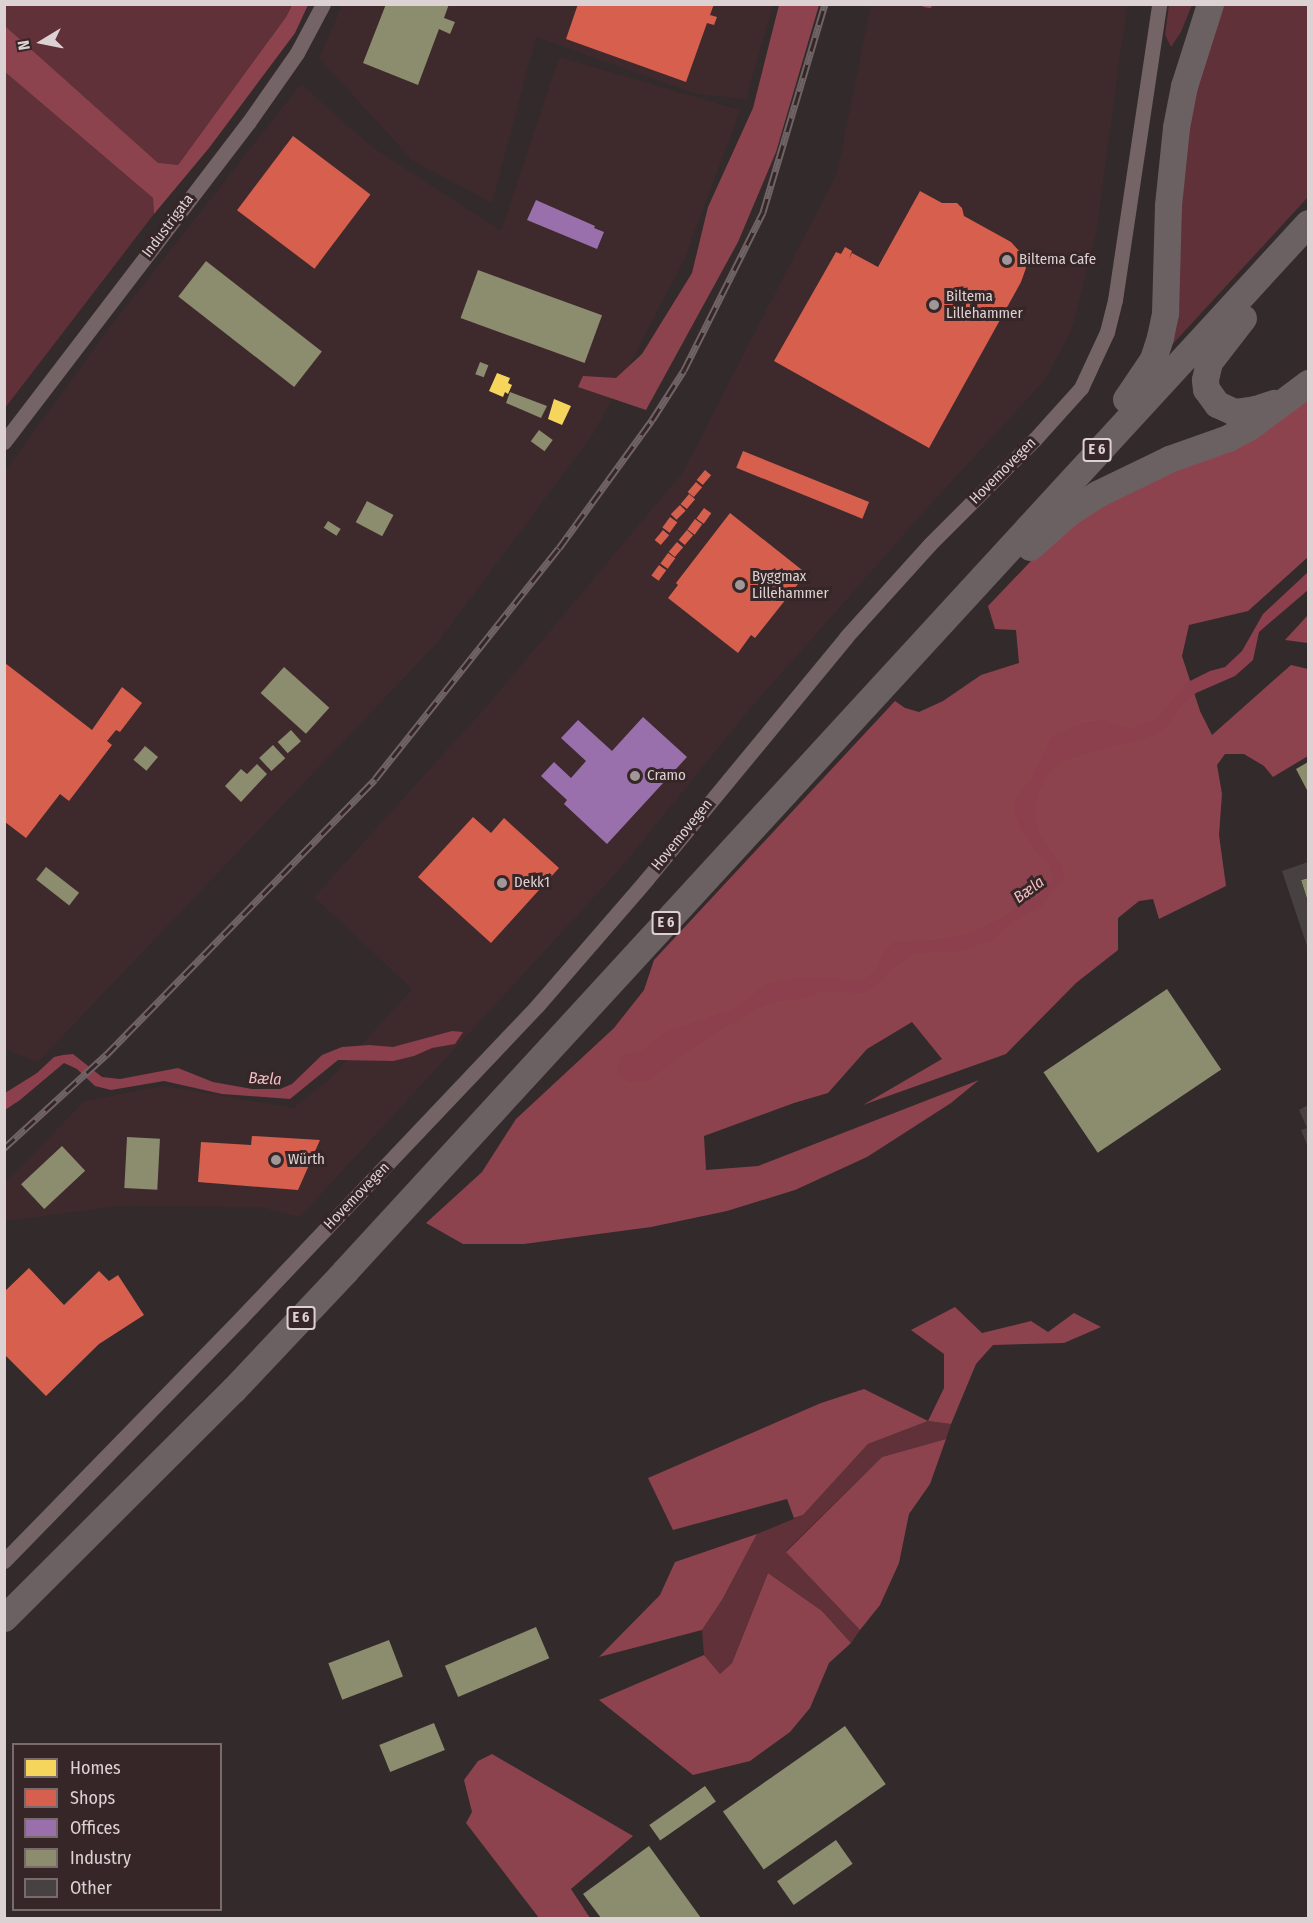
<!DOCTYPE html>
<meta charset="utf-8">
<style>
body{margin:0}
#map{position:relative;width:1313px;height:1923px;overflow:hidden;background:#322a2b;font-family:"Fira Sans Condensed",sans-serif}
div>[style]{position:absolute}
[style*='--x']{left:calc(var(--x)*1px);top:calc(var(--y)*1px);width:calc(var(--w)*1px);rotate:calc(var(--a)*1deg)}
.built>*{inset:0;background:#3e2a2c}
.green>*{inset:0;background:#603138}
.forest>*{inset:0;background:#8d434e}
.water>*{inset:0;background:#8c3f4c}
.homes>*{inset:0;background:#f6d55c}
.shops>*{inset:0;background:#d6604d;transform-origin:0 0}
.offices>*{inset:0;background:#9970ab}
.industry>*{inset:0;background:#8c8c6e;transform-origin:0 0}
.stream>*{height:4.5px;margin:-2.25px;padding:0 2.25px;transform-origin:2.25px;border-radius:2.25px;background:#8c3f4c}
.building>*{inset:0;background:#474141}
.street>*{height:15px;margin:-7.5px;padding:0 7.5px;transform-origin:7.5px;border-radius:7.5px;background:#756466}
.highway>*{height:27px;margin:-13.5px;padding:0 13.5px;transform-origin:13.5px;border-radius:13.5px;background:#6c6162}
.rail>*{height:7px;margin-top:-3.5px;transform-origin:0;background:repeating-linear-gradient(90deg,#362628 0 14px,#706365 0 28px);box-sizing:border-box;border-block:2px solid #706365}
.dots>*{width:16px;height:16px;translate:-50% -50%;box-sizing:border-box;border:3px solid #362628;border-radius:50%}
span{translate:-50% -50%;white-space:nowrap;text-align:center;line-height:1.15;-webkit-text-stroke:6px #362628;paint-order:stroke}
.shield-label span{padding:2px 4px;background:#362628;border:2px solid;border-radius:4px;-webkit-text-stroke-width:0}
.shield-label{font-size:14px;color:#ddd2d3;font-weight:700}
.street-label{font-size:15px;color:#ddd2d3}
.poi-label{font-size:15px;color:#ddd2d3}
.left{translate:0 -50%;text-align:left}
.water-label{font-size:16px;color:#f0bec3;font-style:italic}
.frame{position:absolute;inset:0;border:6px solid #ddd2d3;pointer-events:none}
.legend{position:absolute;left:12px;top:1743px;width:210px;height:168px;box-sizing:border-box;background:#362628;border:2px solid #796b6c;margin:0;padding:8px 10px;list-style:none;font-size:18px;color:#ddd2d3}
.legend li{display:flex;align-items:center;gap:12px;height:30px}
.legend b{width:30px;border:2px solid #796b6c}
.north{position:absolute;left:12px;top:12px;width:60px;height:60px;-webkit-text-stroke:4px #362628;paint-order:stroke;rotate:260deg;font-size:16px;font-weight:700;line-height:24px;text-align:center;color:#ddd2d3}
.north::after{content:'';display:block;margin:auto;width:21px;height:27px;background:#ddd2d3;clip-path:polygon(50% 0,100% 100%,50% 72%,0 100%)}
</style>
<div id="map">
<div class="built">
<div style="clip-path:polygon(342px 5px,773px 5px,746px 99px,697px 94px,536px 37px,492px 203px,412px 160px,319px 58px)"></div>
<div style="clip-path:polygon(871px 5px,1127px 5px,1096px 234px,1071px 332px,1044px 381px,930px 505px,748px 711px,619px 870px,300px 1217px,260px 1207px,120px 1206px,5px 1221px,4px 1184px,84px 1101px,164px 1086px,293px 1108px,332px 1077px,412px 989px,314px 897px,493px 699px,683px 472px,837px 173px)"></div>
<div style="clip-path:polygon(559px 57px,740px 110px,684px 260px,594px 433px,438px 642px,38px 1062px,5px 1049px,5px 471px,113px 323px,301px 84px,372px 147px,501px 231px)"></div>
</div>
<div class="green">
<div style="clip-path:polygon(5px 5px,292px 5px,286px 17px,178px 165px,158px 164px,5px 26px)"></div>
<div style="clip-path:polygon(1169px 5px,1192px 5px,1181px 32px,1171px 47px,1165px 35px)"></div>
<div style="clip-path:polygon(1223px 5px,1308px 5px,1308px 197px,1170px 347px,1179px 308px,1177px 213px,1193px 93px)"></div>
<div style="clip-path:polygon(5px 72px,153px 198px,154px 214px,5px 408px)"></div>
<div style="clip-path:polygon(928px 1421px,951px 1424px,946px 1439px,882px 1457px,786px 1551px,860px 1630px,851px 1643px,822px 1611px,768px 1573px,732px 1663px,720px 1674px,704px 1655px,702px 1630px,722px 1600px,757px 1534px,803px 1515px,868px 1444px)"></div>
</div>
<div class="forest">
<div style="clip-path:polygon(292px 5px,308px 5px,295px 33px,209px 148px,154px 214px,153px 198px,5px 72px,5px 26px,158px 163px,178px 165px,286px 17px)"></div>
<div style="clip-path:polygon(779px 5px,819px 5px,776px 152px,738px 242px,646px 410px,578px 387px,583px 376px,616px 378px,642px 354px,692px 273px,708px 207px,753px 108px)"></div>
<div style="clip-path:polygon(1308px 398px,1308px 557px,1248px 611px,1189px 625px,1182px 656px,1200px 711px,1212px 735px,1291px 665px,1308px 669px,1308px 756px,1273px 777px,1264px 766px,1244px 754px,1225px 754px,1217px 765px,1222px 794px,1219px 835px,1226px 886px,1159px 919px,1153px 899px,1139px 901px,1118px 918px,1118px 950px,1076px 983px,1006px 1054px,863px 1105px,942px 1059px,912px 1022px,867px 1049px,828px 1093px,794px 1103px,704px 1136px,706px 1170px,758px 1166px,979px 1080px,951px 1103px,867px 1157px,795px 1190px,727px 1211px,651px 1227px,524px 1244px,463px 1244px,426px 1223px,482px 1172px,516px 1119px,614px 1028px,644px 990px,654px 960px,895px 701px,905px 708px,919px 712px,943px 701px,981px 675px,1019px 663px,1016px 630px,995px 629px,988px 606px,1050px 541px,1087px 507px)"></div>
<div style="clip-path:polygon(1308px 615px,1308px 643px,1285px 640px)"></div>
<div style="clip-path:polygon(955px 1307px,982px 1333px,1031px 1321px,1048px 1332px,1074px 1313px,1101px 1327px,1064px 1343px,993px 1345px,976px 1364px,951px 1424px,928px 1421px,868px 1444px,803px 1515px,794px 1518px,787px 1499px,673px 1530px,648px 1478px,821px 1403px,864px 1389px,928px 1421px,944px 1388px,944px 1354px,911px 1330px)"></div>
<div style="clip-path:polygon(946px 1439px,930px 1484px,909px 1514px,899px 1563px,880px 1605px,860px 1630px,786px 1552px,882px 1457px)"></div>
<div style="clip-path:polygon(757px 1534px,722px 1600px,702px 1630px,599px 1657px,660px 1595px,675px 1562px)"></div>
<div style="clip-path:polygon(768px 1573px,822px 1611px,851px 1643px,829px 1663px,810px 1708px,790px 1732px,750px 1761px,693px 1775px,599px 1700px,704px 1655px,720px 1674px,732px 1663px)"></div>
<div style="clip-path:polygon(492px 1754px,633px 1836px,571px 1889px,590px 1918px,539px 1918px,466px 1823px,472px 1812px,464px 1780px,478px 1761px)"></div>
</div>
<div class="water">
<div style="clip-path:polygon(1308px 572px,1308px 590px,1259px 632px,1253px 660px,1235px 676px,1196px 693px,1183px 704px,1166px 727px,1154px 735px,1061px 761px,1050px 772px,1038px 792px,1035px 813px,1039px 833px,1061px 865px,1064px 877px,1042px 906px,1013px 921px,992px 940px,960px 951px,916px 953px,893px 968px,874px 988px,862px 993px,822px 991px,804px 998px,773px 1002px,757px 1009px,714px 1034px,645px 1082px,629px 1082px,620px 1076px,617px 1070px,622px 1055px,641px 1051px,666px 1032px,738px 1007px,767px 983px,802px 977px,831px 977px,860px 982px,874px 972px,884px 952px,894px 942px,936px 940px,966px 934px,1002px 918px,1044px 892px,1053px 881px,1050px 865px,1035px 851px,1019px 825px,1013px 809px,1015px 798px,1031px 780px,1052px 736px,1083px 723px,1104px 720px,1130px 729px,1156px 719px,1188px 682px,1210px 671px,1225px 667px,1242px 651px,1263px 614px)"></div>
<div style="clip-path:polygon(452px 1031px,463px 1032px,455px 1044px,432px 1048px,414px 1056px,393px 1061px,338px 1060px,290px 1099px,222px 1094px,164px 1081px,111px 1090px,95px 1086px,77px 1069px,64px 1063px,20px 1100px,5px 1110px,5px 1093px,37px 1073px,54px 1057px,63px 1055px,73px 1054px,102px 1077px,120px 1079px,178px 1068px,213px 1082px,252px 1089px,280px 1089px,292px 1084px,322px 1055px,342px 1047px,369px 1045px,393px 1047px)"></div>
</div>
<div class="homes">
<div style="clip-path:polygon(497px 373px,510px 378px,508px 383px,512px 385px,508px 394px,505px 392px,503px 397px,489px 391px)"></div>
<div style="clip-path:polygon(554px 399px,571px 406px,562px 425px,548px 419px)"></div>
</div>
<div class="shops">
<div style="clip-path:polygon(578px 4px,714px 4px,710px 15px,717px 17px,714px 25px,707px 23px,686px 82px,566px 39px)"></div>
<div style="left:293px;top:136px;width:97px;height:93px;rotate:37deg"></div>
<div style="clip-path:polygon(920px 191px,942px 203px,957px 203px,962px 208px,964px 216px,1011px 242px,1021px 253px,1026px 268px,1021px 282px,929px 448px,774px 361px,836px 252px,841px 254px,845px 247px,852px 251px,849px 259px,852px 253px,878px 267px)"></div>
<div style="left:743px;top:451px;width:136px;height:18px;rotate:22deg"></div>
<div style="left:705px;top:470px;width:8px;height:13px;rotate:40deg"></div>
<div style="left:696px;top:482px;width:8px;height:13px;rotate:40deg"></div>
<div style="left:689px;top:494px;width:8px;height:13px;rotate:40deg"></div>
<div style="left:680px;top:505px;width:8px;height:13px;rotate:45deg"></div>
<div style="left:704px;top:508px;width:9px;height:13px;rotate:36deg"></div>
<div style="clip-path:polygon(730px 513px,802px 570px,794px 581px,798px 584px,755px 638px,751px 635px,738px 653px,668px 598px,678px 585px,676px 583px)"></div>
<div style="left:670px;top:517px;width:9px;height:13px;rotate:36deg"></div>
<div style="left:695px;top:519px;width:9px;height:13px;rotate:36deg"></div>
<div style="left:663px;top:530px;width:8px;height:13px;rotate:40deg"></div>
<div style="left:687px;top:530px;width:8px;height:13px;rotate:40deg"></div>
<div style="left:677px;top:542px;width:8px;height:13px;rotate:40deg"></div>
<div style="left:668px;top:553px;width:9px;height:13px;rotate:36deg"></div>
<div style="left:659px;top:565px;width:9px;height:13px;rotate:36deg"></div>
<div style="clip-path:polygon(5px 663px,92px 730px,122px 687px,142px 703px,120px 732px,116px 730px,107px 741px,112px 745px,69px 801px,60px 794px,26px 838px,5px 822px)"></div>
<div style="clip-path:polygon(473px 817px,491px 833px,504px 818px,559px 868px,491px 943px,418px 877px)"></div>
<div style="clip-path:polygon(252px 1136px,320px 1140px,298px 1190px,198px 1182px,201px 1142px,251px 1145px)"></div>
<div style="clip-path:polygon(29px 1268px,64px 1305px,99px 1271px,109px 1281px,118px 1275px,144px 1315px,99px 1344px,46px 1396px,4px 1354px,4px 1292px)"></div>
</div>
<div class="offices">
<div style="clip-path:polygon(536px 200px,595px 226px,594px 228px,604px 232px,597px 249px,527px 220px)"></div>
<div style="clip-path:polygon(643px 717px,687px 757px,607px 844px,564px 804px,567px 800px,541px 776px,554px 762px,571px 778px,586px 761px,561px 738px,578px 720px,612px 751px)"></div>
</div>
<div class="industry">
<div style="clip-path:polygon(386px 4px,449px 4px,444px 18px,455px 22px,450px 34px,439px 29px,418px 85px,363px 63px)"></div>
<div style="left:206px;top:261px;width:147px;height:45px;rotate:38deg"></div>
<div style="left:478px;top:270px;width:132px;height:51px;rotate:20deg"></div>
<div style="left:480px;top:362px;width:9px;height:13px;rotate:21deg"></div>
<div style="clip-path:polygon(510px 392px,547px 406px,541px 418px,506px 403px)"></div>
<div style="left:539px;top:430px;width:17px;height:14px;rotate:36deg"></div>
<div style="left:367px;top:501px;width:30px;height:24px;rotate:28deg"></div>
<div style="left:328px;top:521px;width:15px;height:8px;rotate:32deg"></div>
<div style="left:284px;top:667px;width:61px;height:35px;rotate:42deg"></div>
<div style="left:291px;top:730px;width:15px;height:18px;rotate:48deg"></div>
<div style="left:273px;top:745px;width:18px;height:19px;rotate:47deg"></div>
<div style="left:145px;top:746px;width:17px;height:18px;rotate:40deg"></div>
<div style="clip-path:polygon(1308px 762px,1308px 792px,1296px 769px)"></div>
<div style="clip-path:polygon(257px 764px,267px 774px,241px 802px,225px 786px,241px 769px,247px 774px)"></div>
<div style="left:46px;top:867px;width:42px;height:16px;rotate:38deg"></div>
<div style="clip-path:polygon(1308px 878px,1308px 902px,1301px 880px)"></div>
<div style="left:1167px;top:989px;width:97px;height:149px;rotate:56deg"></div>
<div style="left:127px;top:1137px;width:33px;height:51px;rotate:3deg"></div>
<div style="left:62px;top:1146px;width:34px;height:56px;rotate:47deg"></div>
<div style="left:536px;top:1627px;width:34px;height:99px;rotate:67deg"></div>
<div style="left:389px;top:1640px;width:39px;height:65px;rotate:69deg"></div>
<div style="left:434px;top:1723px;width:29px;height:59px;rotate:68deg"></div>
<div style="left:845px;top:1726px;width:71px;height:149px;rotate:55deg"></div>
<div style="left:705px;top:1786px;width:19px;height:68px;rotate:55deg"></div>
<div style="left:836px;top:1840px;width:29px;height:72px;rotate:55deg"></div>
<div style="clip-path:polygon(649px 1846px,701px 1918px,601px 1918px,583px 1894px)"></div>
</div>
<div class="stream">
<div style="--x:924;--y:4;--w:5;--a:11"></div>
</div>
<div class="building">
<div style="clip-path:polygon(1308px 862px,1308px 878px,1301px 880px,1308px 903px,1308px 949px,1282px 871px)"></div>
<div style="clip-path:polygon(1308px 1105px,1308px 1147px,1301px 1130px,1307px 1128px,1299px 1110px)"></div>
</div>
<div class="street">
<div style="--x:4;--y:442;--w:402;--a:-52.6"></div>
<div style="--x:248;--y:123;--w:85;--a:-55"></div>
<div style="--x:297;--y:53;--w:55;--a:-62"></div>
<div style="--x:4;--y:1561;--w:338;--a:-45.7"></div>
<div style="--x:240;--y:1319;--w:431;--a:-46.5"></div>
<div style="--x:537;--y:1006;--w:167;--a:-49.1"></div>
<div style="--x:646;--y:880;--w:315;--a:-50.5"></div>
<div style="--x:846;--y:637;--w:125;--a:-47.9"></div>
<div style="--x:930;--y:544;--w:148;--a:-45"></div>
<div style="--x:1035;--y:439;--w:69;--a:-48"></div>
<div style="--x:1081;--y:388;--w:62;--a:-65.1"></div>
<div style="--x:1107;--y:332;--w:33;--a:-76"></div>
<div style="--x:1115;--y:300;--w:299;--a:-81.5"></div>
</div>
<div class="highway">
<div style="--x:1243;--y:318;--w:56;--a:127.7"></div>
<div style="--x:1209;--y:362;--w:18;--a:103"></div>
<div style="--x:1205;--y:380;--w:9;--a:84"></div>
<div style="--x:1206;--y:389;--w:19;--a:54"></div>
<div style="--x:1217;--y:404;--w:19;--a:25"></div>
<div style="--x:1234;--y:412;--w:21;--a:-8"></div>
<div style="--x:1255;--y:409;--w:20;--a:-18"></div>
<div style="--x:1126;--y:399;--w:48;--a:-56"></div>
<div style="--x:1153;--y:359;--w:23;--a:-72"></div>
<div style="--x:1160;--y:337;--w:25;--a:-78"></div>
<div style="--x:1165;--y:313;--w:108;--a:-88.4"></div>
<div style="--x:1168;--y:205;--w:78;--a:-84.1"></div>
<div style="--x:1176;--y:127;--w:42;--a:-79"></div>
<div style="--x:1184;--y:86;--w:86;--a:-72.4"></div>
<div style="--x:1030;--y:547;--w:51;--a:-41.8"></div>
<div style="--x:1068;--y:513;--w:35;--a:-33"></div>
<div style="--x:1097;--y:494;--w:80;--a:-25.9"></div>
<div style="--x:1169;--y:459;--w:63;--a:-19.6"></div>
<div style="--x:1228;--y:438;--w:24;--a:-28"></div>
<div style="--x:1249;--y:427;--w:74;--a:-36.7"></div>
<div style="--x:4;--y:1618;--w:323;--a:-44.9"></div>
<div style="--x:233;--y:1390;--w:163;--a:-46.7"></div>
<div style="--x:345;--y:1271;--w:1423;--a:-47.42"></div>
</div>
<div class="rail">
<div style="--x:4;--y:1148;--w:138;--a:-42.4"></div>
<div style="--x:106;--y:1055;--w:385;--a:-45.7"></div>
<div style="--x:375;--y:779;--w:295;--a:-51.5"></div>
<div style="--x:559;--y:548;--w:158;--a:-54"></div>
<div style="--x:652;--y:420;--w:59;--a:-57.4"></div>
<div style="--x:684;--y:370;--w:177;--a:-63.4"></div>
<div style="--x:763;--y:212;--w:217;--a:-73.4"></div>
</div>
<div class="dots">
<div style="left:1007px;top:260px;background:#a19798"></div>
<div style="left:934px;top:305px;background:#a19798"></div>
<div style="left:740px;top:585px;background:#a19798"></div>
<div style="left:635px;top:776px;background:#a19798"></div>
<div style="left:502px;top:883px;background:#a19798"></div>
<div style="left:276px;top:1160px;background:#a19798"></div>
</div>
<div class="shield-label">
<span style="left:1097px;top:450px">E 6</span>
<span style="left:666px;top:923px">E 6</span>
<span style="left:301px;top:1318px">E 6</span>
</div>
<div class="street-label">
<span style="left:168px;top:226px;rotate:-53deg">Industrigata</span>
<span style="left:1003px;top:471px;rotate:-45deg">Hovemovegen</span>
<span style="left:682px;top:835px;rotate:-51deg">Hovemovegen</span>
<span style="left:357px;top:1196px;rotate:-46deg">Hovemovegen</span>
</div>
<div class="poi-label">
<span class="left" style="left:1019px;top:260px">Biltema Cafe</span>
<span class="left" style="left:946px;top:305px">Biltema<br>Lillehammer</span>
<span class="left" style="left:752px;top:585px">Byggmax<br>Lillehammer</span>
<span class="left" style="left:647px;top:776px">Cramo</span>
<span class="left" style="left:514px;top:883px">Dekk1</span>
<span class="left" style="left:288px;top:1160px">Würth</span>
</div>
<div class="water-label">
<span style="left:1029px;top:890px;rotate:-36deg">Bæla</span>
<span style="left:265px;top:1079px;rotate:3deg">Bæla</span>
</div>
<div class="frame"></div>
<ul class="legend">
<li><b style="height:16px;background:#f6d55c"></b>Homes</li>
<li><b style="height:16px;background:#d6604d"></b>Shops</li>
<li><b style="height:16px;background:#9970ab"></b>Offices</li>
<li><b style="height:16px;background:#8c8c6e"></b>Industry</li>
<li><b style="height:16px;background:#474141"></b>Other</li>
</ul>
<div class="north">N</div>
</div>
